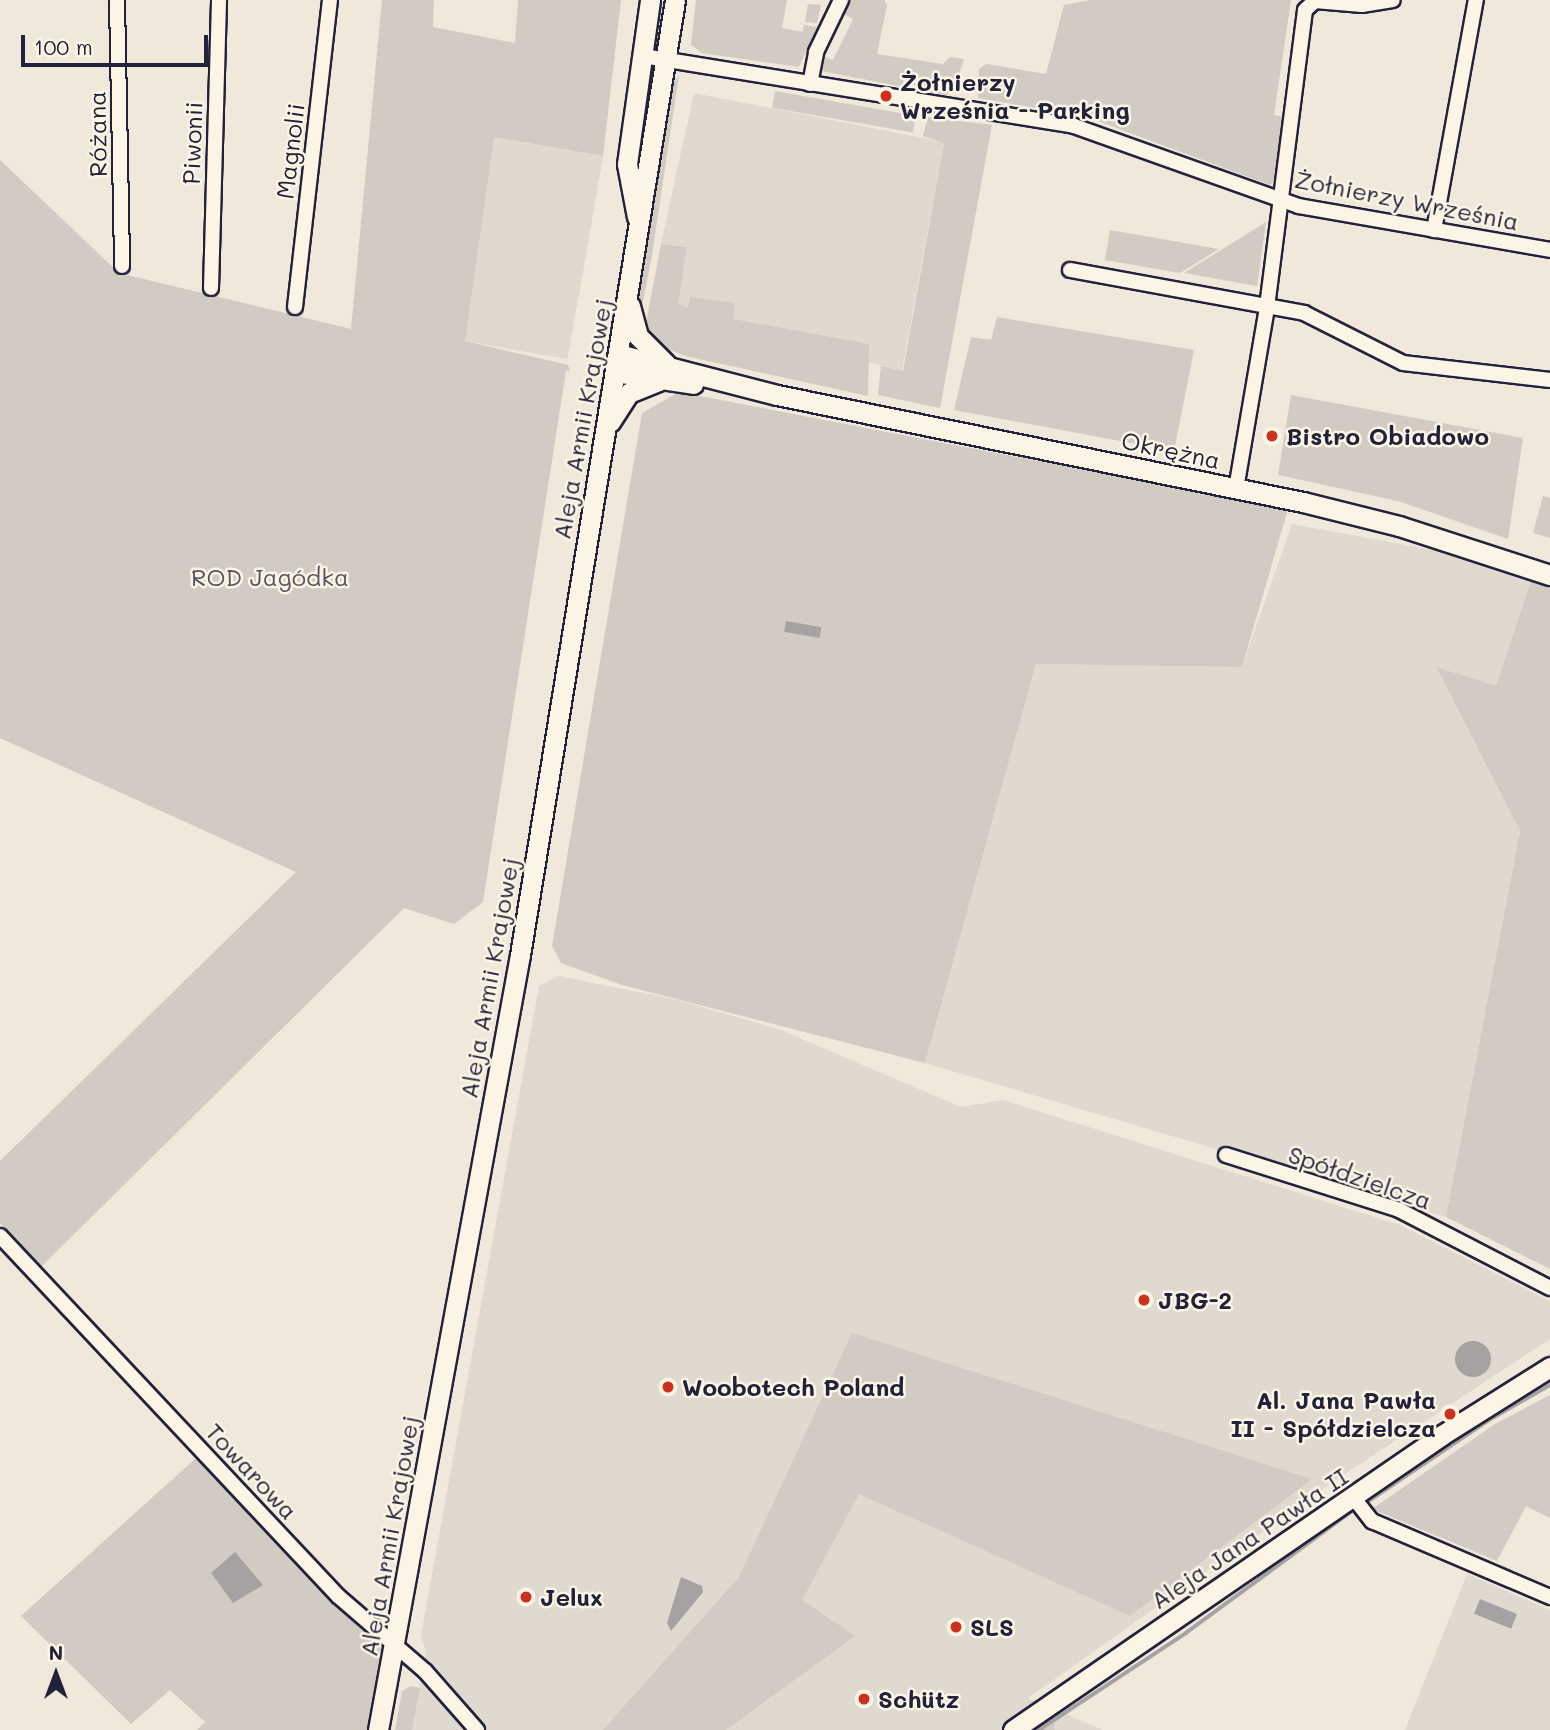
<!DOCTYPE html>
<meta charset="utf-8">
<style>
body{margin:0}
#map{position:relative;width:1550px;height:1730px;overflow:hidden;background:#efe8db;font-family:Mali,sans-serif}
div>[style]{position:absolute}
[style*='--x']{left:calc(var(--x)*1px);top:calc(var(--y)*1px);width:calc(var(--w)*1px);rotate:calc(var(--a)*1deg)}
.built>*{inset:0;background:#e0d9cf;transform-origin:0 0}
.green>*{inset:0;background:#d1cbc3;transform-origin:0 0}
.water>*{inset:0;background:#a6a2a2;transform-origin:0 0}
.round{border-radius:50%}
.stream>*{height:3.5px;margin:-1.75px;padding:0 1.75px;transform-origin:1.75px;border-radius:1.75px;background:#a6a2a2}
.roads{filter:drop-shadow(2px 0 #22223b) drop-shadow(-2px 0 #22223b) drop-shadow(0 2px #22223b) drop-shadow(0 -2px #22223b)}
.minor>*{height:14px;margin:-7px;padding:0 7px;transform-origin:7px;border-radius:7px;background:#fcf5e5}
.tertiary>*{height:19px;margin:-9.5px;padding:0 9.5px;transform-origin:9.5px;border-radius:9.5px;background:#fcf5e5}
.dots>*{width:19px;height:19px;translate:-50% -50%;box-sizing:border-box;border:4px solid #fcf5e5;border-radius:50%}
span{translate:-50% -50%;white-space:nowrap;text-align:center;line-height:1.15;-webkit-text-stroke:5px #fcf5e5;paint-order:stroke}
.poi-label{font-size:24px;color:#22223b;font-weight:700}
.left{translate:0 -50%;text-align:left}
.right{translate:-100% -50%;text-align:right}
.street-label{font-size:24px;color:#22223b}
.park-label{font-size:24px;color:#575564}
.north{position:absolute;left:21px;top:1639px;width:70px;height:70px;-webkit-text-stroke:5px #fcf5e5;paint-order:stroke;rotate:0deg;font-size:19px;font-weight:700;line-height:28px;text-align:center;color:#22223b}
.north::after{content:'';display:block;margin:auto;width:24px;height:32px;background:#22223b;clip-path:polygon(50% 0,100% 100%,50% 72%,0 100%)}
.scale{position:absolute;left:21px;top:35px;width:187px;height:32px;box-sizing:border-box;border:4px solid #22223b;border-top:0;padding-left:9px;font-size:21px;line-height:24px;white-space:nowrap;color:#22223b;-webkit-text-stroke:5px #fcf5e5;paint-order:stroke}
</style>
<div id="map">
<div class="built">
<div style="clip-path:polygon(694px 93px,944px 142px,902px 371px,738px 328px,677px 304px,687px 247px,661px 244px)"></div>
<div style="left:494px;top:137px;width:111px;height:206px;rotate:10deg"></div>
<div style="clip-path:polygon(1292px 524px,1535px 569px,1496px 687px,1436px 668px,1520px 831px,1446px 1217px,925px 1063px,1036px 664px,1242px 667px)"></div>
<div style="clip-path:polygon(559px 976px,678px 1000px,781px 1030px,961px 1107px,1003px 1100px,1400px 1225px,1550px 1301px,1550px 1339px,1327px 1486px,1028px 1698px,1103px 1730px,412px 1730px,426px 1651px,421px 1635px,539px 986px)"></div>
<div style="clip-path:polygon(1467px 1574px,1550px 1610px,1550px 1730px,1405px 1730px)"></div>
</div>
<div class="green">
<div style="clip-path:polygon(382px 0,434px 0,433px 27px,515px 43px,518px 0,621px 0,603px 156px,494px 137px,465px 341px,568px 365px,570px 371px,566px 371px,483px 902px,454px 924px,404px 908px,41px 1267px,0 1223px,0 1161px,296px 872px,0 738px,0 160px,119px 273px,351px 329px)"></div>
<div style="clip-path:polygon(696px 0,787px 0,782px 28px,803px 32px,804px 25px,817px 27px,799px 67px,702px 53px,691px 45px)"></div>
<div style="clip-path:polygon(849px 0,884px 0,887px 5px,877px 54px,943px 64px,950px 57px,964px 59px,953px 92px,945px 95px,821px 71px,824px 57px,833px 60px,853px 19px,844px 14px)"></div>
<div style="clip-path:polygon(1091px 0,1291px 0,1274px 115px,1285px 117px,1277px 177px,1270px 185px,1084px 116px,978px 98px,979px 69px,986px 64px,1046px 74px,1064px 5px)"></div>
<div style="clip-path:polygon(808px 4px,821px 5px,817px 23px,805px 22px)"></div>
<div style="clip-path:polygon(679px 75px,652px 255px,639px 322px,635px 299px,669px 90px)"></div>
<div style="left:775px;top:91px;width:143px;height:17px;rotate:10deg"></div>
<div style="clip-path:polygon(928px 117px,992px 125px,940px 408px,878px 395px,881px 366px,903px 371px,944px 143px,923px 136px)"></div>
<div style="clip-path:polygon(1266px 222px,1257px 286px,1184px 273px)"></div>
<div style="clip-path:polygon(1110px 230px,1219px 249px,1180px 273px,1105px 260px)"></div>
<div style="clip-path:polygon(661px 244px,687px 247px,678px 304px,688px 308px,690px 297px,735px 303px,733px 319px,869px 344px,868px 396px,685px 356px,658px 345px,645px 328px)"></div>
<div style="clip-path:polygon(997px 317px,1194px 350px,1174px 451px,954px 410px,971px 337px,991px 340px)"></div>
<div style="clip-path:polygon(679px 392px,1288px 509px,1242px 667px,1036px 664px,925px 1063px,622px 985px,561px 963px,552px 946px,642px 413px)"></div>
<div style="clip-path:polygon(1291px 395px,1523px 438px,1508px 539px,1398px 501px,1278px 475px)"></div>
<div style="clip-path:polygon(1543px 496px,1550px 498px,1550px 538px,1533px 533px)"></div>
<div style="clip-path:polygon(1535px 569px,1550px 575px,1550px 1269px,1446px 1217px,1520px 831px,1436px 667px,1496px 686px)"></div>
<div style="clip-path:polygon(852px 1333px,1312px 1479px,1130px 1616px,859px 1494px,802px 1600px,855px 1636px,726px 1730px,603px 1730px,739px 1577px)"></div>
<div style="clip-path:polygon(1550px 1395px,1550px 1518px,1526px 1506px,1497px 1561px,1372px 1509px,1495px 1424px)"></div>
<div style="clip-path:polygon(196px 1458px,385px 1652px,371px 1730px,197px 1730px,205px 1722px,170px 1690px,131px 1724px,21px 1616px)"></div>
<div style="clip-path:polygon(411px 1686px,420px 1688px,412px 1730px,395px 1730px,402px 1691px)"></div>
<div style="clip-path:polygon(1053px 1715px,1055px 1730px,1030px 1730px)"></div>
</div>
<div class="water">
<div style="left:786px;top:621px;width:36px;height:11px;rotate:10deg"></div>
<div class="round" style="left:1455px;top:1341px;width:36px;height:36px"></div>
<div style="clip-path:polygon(235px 1552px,263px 1585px,233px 1603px,211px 1573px)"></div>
<div style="clip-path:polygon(681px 1577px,702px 1586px,703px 1592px,671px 1631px,667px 1623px)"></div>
<div style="left:1480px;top:1599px;width:40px;height:16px;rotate:22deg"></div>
</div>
<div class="stream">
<div style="--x:1369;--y:1501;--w:145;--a:-34"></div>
<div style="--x:1489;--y:1420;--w:70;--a:-29.8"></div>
<div style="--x:1039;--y:1730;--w:176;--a:-33.4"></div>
<div style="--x:1186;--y:1633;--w:205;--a:-36.3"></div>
</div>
<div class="roads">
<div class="minor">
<div style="--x:117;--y:0;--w:266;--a:88.9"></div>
<div style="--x:643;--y:56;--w:437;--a:9.2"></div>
<div style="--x:1074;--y:126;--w:239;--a:19.6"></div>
<div style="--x:1299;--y:206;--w:255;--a:9.9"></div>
<div style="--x:810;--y:84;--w:33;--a:-79"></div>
<div style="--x:816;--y:52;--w:58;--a:-64.3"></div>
<div style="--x:1434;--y:230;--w:234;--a:-79.7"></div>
<div style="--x:1070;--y:270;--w:238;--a:10.4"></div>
<div style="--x:1304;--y:313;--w:111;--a:26.8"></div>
<div style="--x:1403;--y:363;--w:148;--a:6.6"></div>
<div style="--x:211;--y:288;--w:288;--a:-88.4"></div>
<div style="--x:295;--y:307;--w:309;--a:-83.5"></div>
<div style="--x:1236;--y:489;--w:185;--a:-80.3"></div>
<div style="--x:1267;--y:307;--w:299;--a:-82.7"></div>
<div style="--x:1305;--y:10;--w:13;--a:-42"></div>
<div style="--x:1315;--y:1;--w:47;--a:4.9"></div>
<div style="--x:1362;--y:5;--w:31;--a:-9"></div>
<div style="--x:1226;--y:1155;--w:182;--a:17.6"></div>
<div style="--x:1399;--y:1210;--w:170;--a:27.3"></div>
<div style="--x:0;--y:1236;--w:494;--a:46.8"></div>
<div style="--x:338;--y:1596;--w:115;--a:40.8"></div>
<div style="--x:425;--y:1671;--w:79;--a:48.6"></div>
<div style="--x:1353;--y:1497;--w:31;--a:52"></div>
<div style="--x:1372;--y:1521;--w:194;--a:23.1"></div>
</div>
<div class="tertiary">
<div style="--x:637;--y:217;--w:54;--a:-100.7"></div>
<div style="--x:627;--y:164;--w:166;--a:-82"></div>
<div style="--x:630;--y:306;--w:31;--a:75"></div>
<div style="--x:638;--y:336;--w:40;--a:45"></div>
<div style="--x:618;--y:354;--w:164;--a:14.5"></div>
<div style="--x:777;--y:395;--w:537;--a:11.5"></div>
<div style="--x:1303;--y:502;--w:99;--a:14"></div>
<div style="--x:1399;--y:526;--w:159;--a:18"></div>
<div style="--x:615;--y:372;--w:79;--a:8.7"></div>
<div style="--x:610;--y:422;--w:35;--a:-57"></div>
<div style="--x:629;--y:393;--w:32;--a:-22"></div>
<div style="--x:378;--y:1730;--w:788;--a:-79.62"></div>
<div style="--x:520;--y:955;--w:967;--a:-80.78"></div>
<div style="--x:1013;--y:1730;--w:521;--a:-34.51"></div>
<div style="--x:1442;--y:1435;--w:128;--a:-32.2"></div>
</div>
</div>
<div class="dots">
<div style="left:886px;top:96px;background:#c8321e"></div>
<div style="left:1272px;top:436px;background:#c8321e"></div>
<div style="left:1144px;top:1300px;background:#c8321e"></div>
<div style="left:668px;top:1387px;background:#c8321e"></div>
<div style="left:1450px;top:1414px;background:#c8321e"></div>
<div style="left:526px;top:1597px;background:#c8321e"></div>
<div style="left:956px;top:1627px;background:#c8321e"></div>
<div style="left:864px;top:1699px;background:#c8321e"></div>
</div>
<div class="poi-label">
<span class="left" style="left:900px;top:96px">Żołnierzy<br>Września - Parking</span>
<span class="left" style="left:1286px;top:436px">Bistro Obiadowo</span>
<span class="left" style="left:1158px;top:1300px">JBG-2</span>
<span class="left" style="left:682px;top:1387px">Woobotech Poland</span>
<span class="right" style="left:1436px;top:1414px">Al. Jana Pawła<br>II - Spółdzielcza</span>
<span class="left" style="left:540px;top:1597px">Jelux</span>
<span class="left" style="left:970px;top:1627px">SLS</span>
<span class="left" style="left:878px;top:1699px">Schütz</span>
</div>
<div class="street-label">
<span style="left:97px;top:134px;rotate:-91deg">Różana</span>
<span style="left:192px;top:143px;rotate:-88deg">Piwonii</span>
<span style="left:290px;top:151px;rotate:-83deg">Magnolii</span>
<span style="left:1407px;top:200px;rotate:11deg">Żołnierzy Września</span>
<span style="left:582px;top:419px;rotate:-80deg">Aleja Armii Krajowej</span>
<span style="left:1171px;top:450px;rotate:12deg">Okrężna</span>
<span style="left:489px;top:978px;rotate:-80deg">Aleja Armii Krajowej</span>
<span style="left:1360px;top:1177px;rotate:19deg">Spółdzielcza</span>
<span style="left:252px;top:1471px;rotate:47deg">Towarowa</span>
<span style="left:389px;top:1536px;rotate:-80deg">Aleja Armii Krajowej</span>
<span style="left:1249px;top:1538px;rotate:-34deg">Aleja Jana Pawła II</span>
</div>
<div class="park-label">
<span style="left:270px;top:577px">ROD Jagódka</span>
</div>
<div class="north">N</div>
<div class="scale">100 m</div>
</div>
